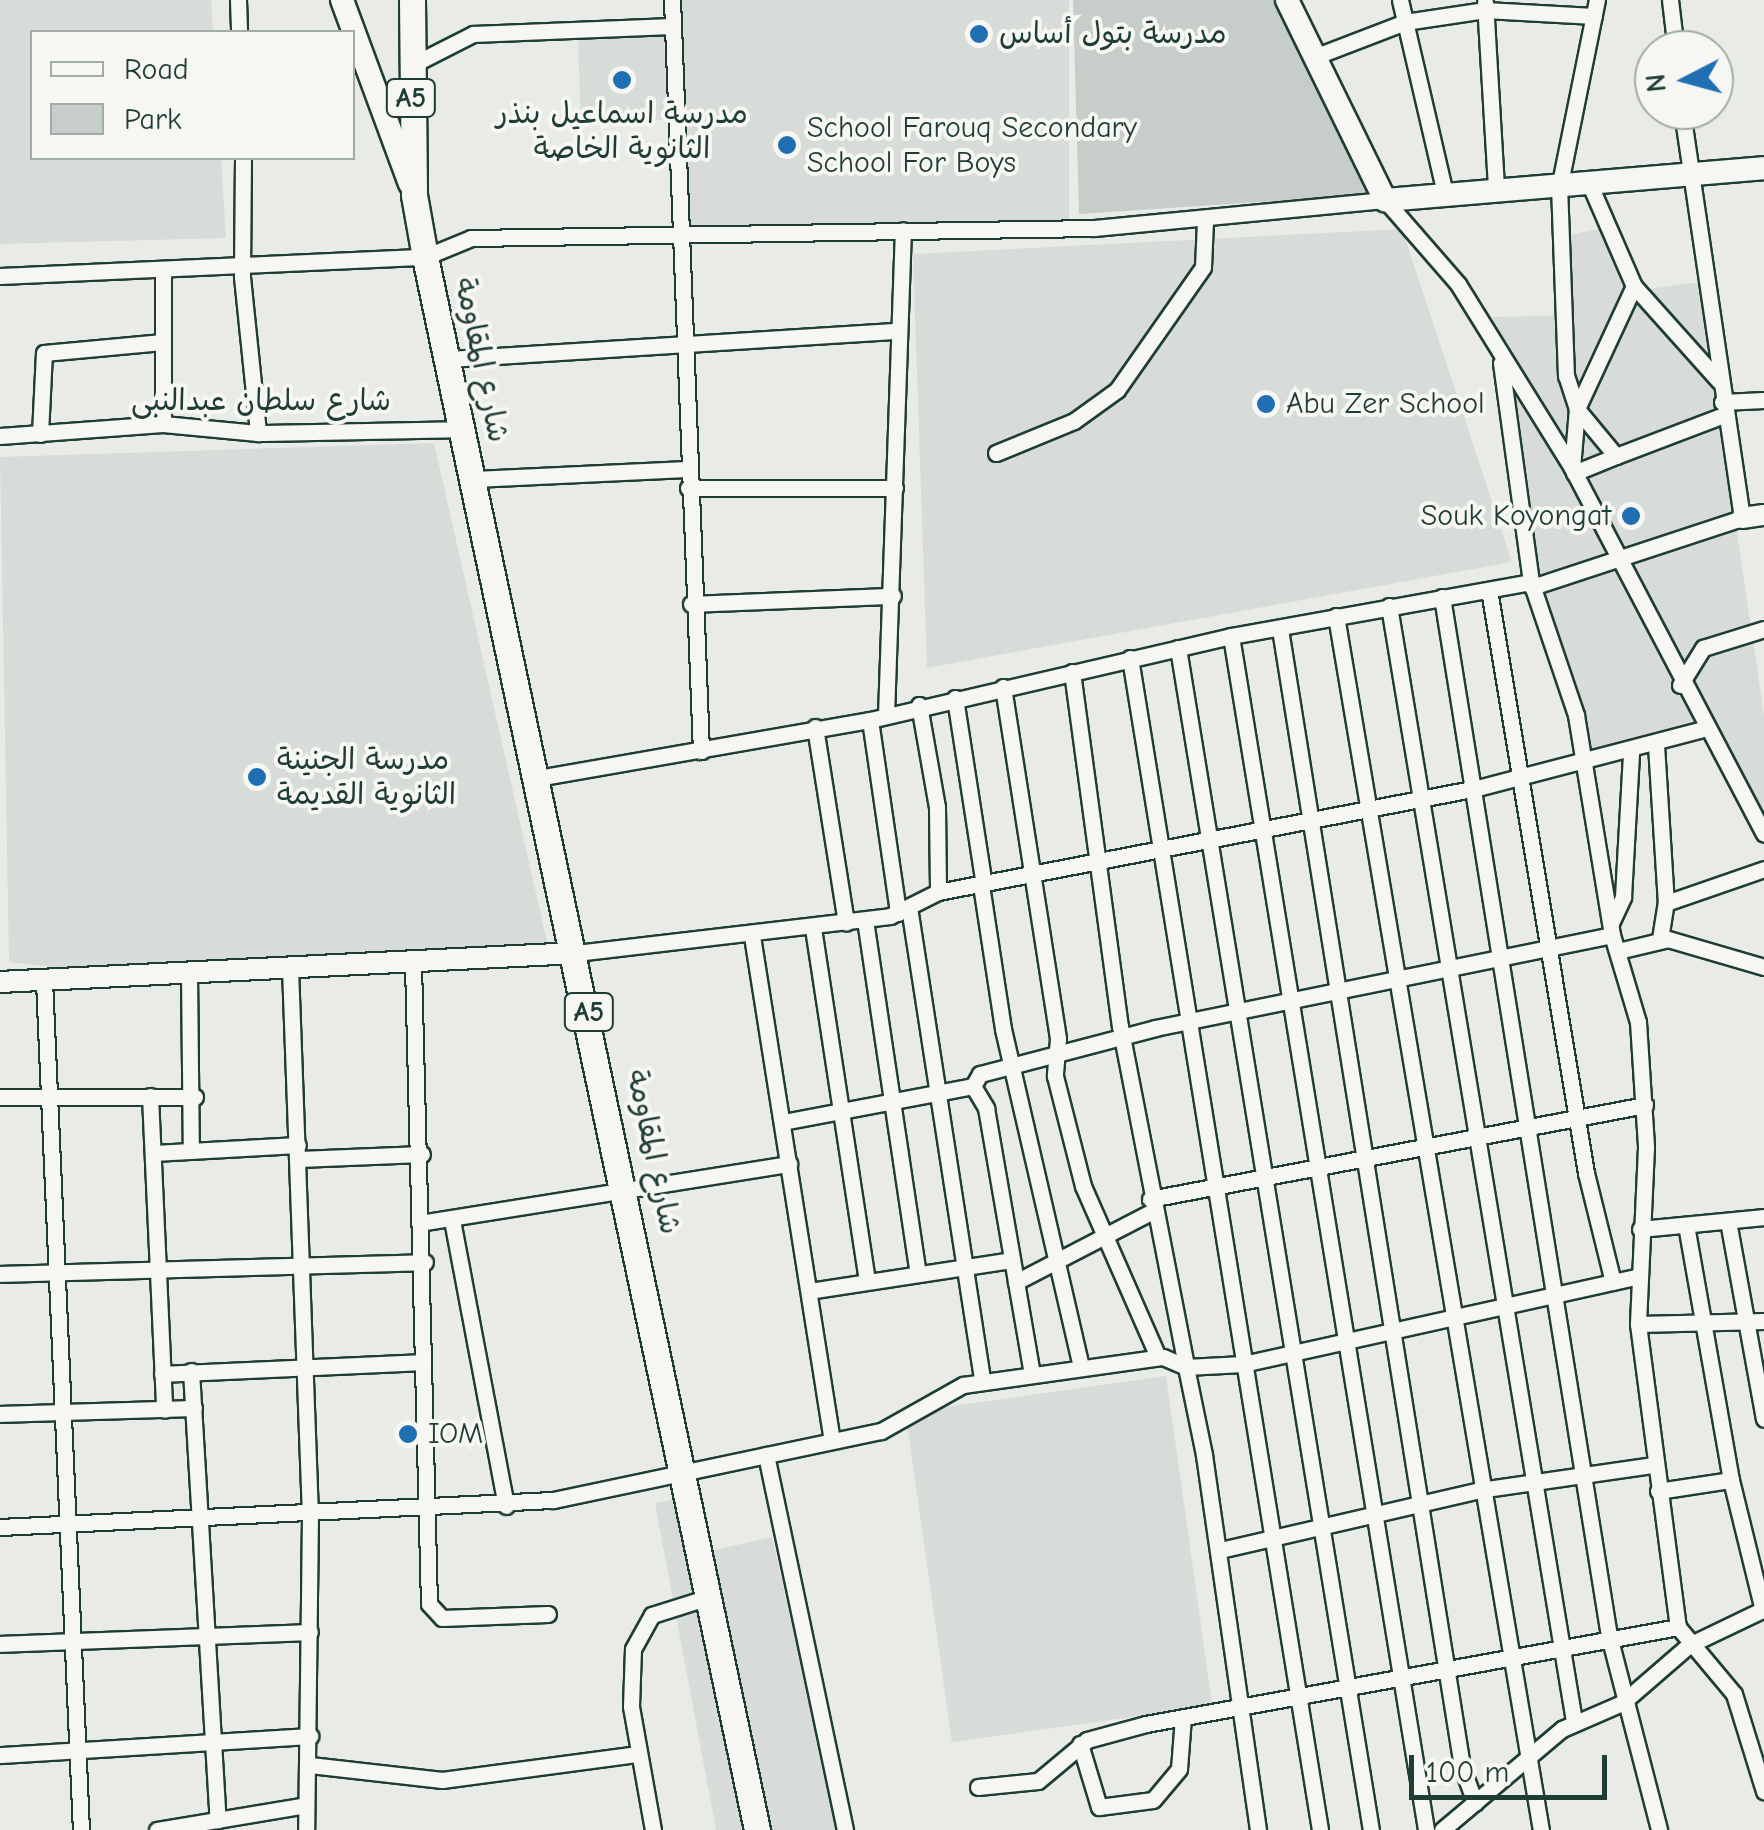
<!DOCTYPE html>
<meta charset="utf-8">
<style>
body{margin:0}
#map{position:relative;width:1764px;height:1830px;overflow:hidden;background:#e9ebe7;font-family:"Comic Neue","Playpen Sans Arabic",sans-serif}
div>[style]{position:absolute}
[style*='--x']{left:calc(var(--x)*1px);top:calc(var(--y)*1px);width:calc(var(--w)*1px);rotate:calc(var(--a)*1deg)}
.built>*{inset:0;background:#d8dcd8;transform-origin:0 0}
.green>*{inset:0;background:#c7cec9}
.roads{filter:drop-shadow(2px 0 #1f3d34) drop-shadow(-2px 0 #1f3d34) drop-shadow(0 2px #1f3d34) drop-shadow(0 -2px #1f3d34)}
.minor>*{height:15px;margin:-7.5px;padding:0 7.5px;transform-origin:7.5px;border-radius:7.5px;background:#f6f6f2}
.tertiary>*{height:20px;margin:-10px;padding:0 10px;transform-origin:10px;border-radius:10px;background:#f6f6f2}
.secondary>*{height:22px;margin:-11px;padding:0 11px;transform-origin:11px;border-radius:11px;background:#f6f6f2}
.trunk>*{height:25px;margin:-12.5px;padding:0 12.5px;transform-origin:12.5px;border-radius:12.5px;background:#f6f6f2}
.dots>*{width:28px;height:28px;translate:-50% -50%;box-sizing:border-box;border:5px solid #f6f6f2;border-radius:50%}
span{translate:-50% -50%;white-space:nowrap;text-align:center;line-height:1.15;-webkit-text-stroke:8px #f6f6f2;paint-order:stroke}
.shield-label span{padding:2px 8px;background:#f6f6f2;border:2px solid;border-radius:8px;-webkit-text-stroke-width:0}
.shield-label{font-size:28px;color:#1f3d34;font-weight:700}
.poi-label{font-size:30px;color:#1f3d34}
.left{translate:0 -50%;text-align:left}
.right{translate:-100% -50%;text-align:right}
.street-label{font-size:30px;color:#1f3d34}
.legend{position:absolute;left:30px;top:30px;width:325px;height:130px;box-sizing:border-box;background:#f6f6f2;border:2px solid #a0aca6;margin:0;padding:12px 18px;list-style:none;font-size:30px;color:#1f3d34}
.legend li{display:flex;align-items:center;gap:20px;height:50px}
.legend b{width:50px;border:2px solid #a0aca6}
.north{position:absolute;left:1634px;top:30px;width:100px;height:100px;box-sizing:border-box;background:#f6f6f2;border:2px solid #a0aca6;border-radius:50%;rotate:264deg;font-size:28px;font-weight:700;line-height:40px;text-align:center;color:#1f3d34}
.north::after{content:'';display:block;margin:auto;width:35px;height:45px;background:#1f6fb2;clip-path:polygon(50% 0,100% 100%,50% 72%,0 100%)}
.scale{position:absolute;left:1409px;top:1755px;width:198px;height:45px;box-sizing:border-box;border:5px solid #1f3d34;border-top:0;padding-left:12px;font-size:30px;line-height:35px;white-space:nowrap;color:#1f3d34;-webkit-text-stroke:8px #f6f6f2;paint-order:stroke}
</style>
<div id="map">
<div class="built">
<div style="clip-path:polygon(0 0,211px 0,213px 32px,32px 32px,32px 158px,221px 158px,226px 238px,0 244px)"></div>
<div style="left:680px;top:0;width:389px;height:227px"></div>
<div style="left:664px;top:36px;width:84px;height:86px;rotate:88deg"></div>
<div style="clip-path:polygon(1615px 226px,1641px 290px,1700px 282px,1764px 715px,1764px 824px,1709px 724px,1589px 759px,1539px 593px,1509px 361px,1492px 317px,1571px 315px,1568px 235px)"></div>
<div style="clip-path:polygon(1402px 229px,1512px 562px,927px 668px,913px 254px)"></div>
<div style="clip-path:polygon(434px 443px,550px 955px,86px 971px,9px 962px,0 457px)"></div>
<div style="left:1166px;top:1376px;width:333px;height:263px;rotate:82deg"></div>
<div style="clip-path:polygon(682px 1498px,749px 1830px,716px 1830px,655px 1503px)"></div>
<div style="clip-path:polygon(772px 1537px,839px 1830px,764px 1830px,711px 1551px)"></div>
</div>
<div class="green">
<div style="clip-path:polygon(1073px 0,1280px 0,1369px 195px,1079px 214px)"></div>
</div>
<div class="roads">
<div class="minor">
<div style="--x:238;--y:0;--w:32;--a:88"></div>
<div style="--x:672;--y:0;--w:752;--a:87.79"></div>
<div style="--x:1400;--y:0;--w:198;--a:76.9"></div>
<div style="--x:1670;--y:0;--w:50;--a:83.2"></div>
<div style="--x:1485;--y:2;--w:185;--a:86.6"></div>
<div style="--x:1314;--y:57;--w:97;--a:-21"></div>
<div style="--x:1405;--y:22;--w:81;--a:-8.5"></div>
<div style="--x:1485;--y:10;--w:109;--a:3.2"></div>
<div style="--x:410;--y:66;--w:71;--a:-26.9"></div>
<div style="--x:473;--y:34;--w:199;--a:-2.3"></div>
<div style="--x:243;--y:158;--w:119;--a:90.5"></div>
<div style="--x:242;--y:277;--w:157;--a:84.1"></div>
<div style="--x:1590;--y:185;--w:110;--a:66.5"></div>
<div style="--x:1634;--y:286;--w:127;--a:48.2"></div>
<div style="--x:163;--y:272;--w:152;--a:90"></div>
<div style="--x:0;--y:276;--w:425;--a:-2.6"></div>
<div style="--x:425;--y:257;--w:50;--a:-22.4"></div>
<div style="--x:471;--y:238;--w:623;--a:-0.92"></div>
<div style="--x:1094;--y:228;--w:292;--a:-5.5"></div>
<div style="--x:1385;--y:200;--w:111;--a:49"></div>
<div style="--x:1458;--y:284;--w:216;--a:58.2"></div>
<div style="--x:1572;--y:468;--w:413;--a:62.3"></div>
<div style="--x:1634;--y:286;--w:136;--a:114.9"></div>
<div style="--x:1577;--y:409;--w:61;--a:50.3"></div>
<div style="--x:1616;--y:456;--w:116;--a:-20.8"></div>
<div style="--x:448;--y:359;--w:447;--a:-3.6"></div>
<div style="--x:1501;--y:363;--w:221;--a:82.2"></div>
<div style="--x:1722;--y:402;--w:42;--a:-2.7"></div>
<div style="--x:40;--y:434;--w:81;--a:-87.2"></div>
<div style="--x:44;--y:353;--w:119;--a:-5.3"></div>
<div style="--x:0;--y:436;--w:163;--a:-4.2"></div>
<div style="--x:163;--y:424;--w:95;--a:5.4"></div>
<div style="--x:258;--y:433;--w:204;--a:-1.1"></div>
<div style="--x:996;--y:453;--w:84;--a:-22.3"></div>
<div style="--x:1074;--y:421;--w:53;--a:-35.8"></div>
<div style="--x:1117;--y:390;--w:150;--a:-55"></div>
<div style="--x:1203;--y:267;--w:46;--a:-87.5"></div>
<div style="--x:1572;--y:468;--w:59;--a:-85.2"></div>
<div style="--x:1577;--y:409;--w:35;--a:-108"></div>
<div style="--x:1566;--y:376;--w:188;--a:-92.1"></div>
<div style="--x:1559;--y:188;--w:192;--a:-78.6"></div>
<div style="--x:1574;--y:473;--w:45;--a:-22"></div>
<div style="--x:474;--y:479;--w:213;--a:-2.7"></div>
<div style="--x:688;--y:488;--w:207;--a:0"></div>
<div style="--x:1532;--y:587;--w:221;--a:-18.2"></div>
<div style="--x:1742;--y:518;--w:412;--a:-98.4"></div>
<div style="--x:1489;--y:590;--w:591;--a:80.55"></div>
<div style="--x:1586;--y:1173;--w:112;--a:76.1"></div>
<div style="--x:1442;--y:597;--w:1052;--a:80.87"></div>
<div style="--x:1609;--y:1636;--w:200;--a:75.5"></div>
<div style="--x:691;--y:604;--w:202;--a:-2.3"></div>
<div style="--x:1389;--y:606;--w:1130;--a:80.58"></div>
<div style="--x:1336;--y:616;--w:1231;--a:80.42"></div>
<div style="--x:1280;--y:629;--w:1152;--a:80.91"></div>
<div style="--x:1462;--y:1767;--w:38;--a:70"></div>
<div style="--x:1231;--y:636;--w:1210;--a:80.72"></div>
<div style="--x:1178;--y:648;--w:1198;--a:80.73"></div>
<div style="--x:1130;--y:658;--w:1187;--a:80.79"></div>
<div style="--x:1072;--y:672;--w:357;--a:82.3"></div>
<div style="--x:1120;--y:1026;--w:347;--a:79"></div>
<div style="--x:1186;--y:1367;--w:57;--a:-3"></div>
<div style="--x:1243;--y:1364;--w:403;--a:-12.5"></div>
<div style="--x:1680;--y:685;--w:44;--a:-58.1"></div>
<div style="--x:1703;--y:648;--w:64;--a:-17.3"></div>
<div style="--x:1003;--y:687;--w:356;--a:81.1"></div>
<div style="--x:1058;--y:1039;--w:37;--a:95"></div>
<div style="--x:1055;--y:1076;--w:114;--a:75.7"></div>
<div style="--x:1083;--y:1186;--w:187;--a:66.3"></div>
<div style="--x:955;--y:698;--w:189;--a:81.2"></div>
<div style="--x:919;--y:705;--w:104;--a:80"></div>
<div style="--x:937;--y:807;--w:85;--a:89.3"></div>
<div style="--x:886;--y:715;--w:485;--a:-88"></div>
<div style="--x:870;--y:720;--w:195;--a:81.7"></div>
<div style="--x:815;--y:727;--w:198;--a:81"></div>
<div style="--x:1656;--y:745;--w:158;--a:86.4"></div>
<div style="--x:537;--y:778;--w:338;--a:-9.9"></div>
<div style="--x:870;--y:720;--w:371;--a:-13.1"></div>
<div style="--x:1231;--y:636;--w:305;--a:-10.2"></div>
<div style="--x:1531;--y:582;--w:140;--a:71.3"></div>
<div style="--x:1576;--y:715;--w:223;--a:80.7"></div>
<div style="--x:1612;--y:935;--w:91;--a:73.4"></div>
<div style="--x:1638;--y:1022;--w:125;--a:86.3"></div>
<div style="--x:1646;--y:1147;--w:177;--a:92.6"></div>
<div style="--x:1638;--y:1324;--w:306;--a:82.5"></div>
<div style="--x:1678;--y:1627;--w:87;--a:50.1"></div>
<div style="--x:1734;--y:1694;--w:102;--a:72.8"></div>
<div style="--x:981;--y:885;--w:146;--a:81.3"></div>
<div style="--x:1003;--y:1029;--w:346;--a:77"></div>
<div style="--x:909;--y:907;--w:480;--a:81.2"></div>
<div style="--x:865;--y:920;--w:358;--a:81.5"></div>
<div style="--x:1611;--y:923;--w:29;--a:-65"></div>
<div style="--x:1623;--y:897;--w:144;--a:-86.8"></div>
<div style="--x:813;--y:928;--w:356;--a:81.3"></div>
<div style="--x:752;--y:936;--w:511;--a:81"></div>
<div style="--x:1660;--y:939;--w:36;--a:-81"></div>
<div style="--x:1666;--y:903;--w:104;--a:-19.1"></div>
<div style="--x:1618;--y:951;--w:51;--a:-13.5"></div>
<div style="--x:1668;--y:939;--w:100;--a:16.3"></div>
<div style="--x:576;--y:953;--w:316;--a:-6.7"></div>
<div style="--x:890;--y:916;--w:54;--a:-26.6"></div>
<div style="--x:938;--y:892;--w:549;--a:-10.92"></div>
<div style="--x:1477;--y:788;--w:238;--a:-14.6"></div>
<div style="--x:413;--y:964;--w:640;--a:88.57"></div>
<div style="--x:429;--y:1604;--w:19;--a:47"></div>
<div style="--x:442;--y:1618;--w:106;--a:-2.2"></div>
<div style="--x:290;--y:968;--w:548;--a:87.91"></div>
<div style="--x:310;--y:1516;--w:314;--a:90.7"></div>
<div style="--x:189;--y:973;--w:178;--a:89.4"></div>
<div style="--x:44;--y:980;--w:851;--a:87.51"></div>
<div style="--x:973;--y:1086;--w:26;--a:59"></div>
<div style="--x:986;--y:1108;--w:269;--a:80.2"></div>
<div style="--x:150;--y:1096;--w:314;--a:87.4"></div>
<div style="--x:0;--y:1097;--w:195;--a:0"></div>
<div style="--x:783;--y:1122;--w:193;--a:-10.7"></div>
<div style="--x:973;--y:1086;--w:14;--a:-60"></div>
<div style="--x:980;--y:1074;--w:181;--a:-14.7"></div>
<div style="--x:1155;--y:1028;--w:466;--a:-11.5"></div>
<div style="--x:154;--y:1153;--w:144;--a:-3.2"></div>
<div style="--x:299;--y:1159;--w:123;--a:-2.3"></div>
<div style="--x:1150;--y:1199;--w:504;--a:-10.75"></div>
<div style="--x:452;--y:1220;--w:291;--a:79.3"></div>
<div style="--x:1728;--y:1221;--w:201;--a:79.7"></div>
<div style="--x:426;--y:1222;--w:368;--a:-9.1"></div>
<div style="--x:1686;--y:1225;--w:259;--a:80"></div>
<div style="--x:1640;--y:1229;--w:125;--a:-5.5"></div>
<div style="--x:0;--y:1274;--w:425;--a:-1.6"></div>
<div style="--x:1016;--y:1282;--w:154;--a:-27.4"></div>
<div style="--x:809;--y:1291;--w:205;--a:-8.7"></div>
<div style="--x:1638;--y:1324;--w:126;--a:-1.4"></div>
<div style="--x:191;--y:1371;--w:450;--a:86.6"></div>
<div style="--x:162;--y:1374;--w:261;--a:-2.6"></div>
<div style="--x:0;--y:1414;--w:194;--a:-1.8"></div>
<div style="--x:766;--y:1455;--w:383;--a:78.1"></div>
<div style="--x:1658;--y:1491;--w:74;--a:-8.6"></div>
<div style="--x:1731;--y:1480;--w:134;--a:76.2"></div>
<div style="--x:0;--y:1527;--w:554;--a:-2.8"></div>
<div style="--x:553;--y:1500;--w:335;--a:-11.9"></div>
<div style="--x:881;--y:1431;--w:94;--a:-29.3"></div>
<div style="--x:963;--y:1385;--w:202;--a:-8"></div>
<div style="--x:1163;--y:1357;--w:25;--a:23"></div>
<div style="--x:1186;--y:1367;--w:90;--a:78.4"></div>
<div style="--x:1204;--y:1455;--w:379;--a:81.8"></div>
<div style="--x:1220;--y:1550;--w:266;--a:-13"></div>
<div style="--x:1479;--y:1490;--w:176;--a:-8.2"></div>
<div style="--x:0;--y:1644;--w:310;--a:-2.2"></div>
<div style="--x:1080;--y:1744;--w:66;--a:73.2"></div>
<div style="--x:1099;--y:1807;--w:54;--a:-7.4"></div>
<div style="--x:1153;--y:1800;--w:40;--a:-50"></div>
<div style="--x:1179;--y:1769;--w:52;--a:-85.6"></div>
<div style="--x:0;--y:1755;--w:311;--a:-3.5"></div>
<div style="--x:310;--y:1765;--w:133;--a:6.5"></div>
<div style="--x:442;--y:1780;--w:196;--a:-7.6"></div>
<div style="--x:978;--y:1787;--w:60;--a:-5.7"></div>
<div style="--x:1038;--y:1781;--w:64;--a:-39.9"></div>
<div style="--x:1087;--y:1740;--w:61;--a:-15.2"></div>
<div style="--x:1146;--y:1724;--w:541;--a:-10.33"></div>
<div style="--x:157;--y:1830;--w:151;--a:-9.5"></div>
<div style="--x:653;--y:1830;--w:126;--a:-100.1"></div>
<div style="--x:631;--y:1706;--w:57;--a:-88"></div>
<div style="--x:633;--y:1649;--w:39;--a:-61"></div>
<div style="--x:652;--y:1615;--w:60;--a:-17.5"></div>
<div style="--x:1442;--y:1830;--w:157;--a:-40.1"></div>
<div style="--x:1562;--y:1729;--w:65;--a:-23.4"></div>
<div style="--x:1622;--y:1703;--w:89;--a:-40.9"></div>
<div style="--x:1689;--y:1645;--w:83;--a:-25.6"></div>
</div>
<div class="tertiary">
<div style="--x:1742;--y:518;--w:22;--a:-8"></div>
<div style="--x:0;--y:982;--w:577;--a:-2.88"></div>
</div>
<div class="secondary">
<div style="--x:342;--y:0;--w:196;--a:69.7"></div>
<div style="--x:1287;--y:0;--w:223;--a:63.9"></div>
<div style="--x:1385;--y:200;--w:380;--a:-4.8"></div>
</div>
<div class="trunk">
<div style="--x:412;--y:0;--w:195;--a:89.4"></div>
<div style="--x:414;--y:195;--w:63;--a:79.9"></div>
<div style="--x:425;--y:257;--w:1608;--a:78.08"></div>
</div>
</div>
<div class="dots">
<div style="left:979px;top:34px;background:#1f6fb2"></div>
<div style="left:622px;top:80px;background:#1f6fb2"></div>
<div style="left:787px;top:145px;background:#1f6fb2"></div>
<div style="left:1266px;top:404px;background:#1f6fb2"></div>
<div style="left:1631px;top:516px;background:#1f6fb2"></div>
<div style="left:257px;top:777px;background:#1f6fb2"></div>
<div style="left:408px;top:1434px;background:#1f6fb2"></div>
</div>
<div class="shield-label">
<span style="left:411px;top:98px">A5</span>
<span style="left:589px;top:1012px">A5</span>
</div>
<div class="poi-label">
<span class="left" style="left:999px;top:34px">مدرسة بتول أساس</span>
<span style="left:622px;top:131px">مدرسة اسماعيل بنذر<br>الثانوية الخاصة</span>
<span class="left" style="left:807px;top:145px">School Farouq Secondary<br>School For Boys</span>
<span class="left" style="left:1286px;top:404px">Abu Zer School</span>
<span class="right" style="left:1611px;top:516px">Souk Koyongat</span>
<span class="left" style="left:277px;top:777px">مدرسة الجنينة<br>الثانوية القديمة</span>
<span class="left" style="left:428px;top:1434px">IOM</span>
</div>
<div class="street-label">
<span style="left:481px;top:360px;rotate:78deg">شارع المقاومة</span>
<span style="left:261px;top:401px">شارع سلطان عبدالنبى</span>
<span style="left:653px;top:1152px;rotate:78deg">شارع المقاومة</span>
</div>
<ul class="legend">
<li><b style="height:12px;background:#f6f6f2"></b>Road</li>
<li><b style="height:28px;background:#c7cec9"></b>Park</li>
</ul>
<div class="north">N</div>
<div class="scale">100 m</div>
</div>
